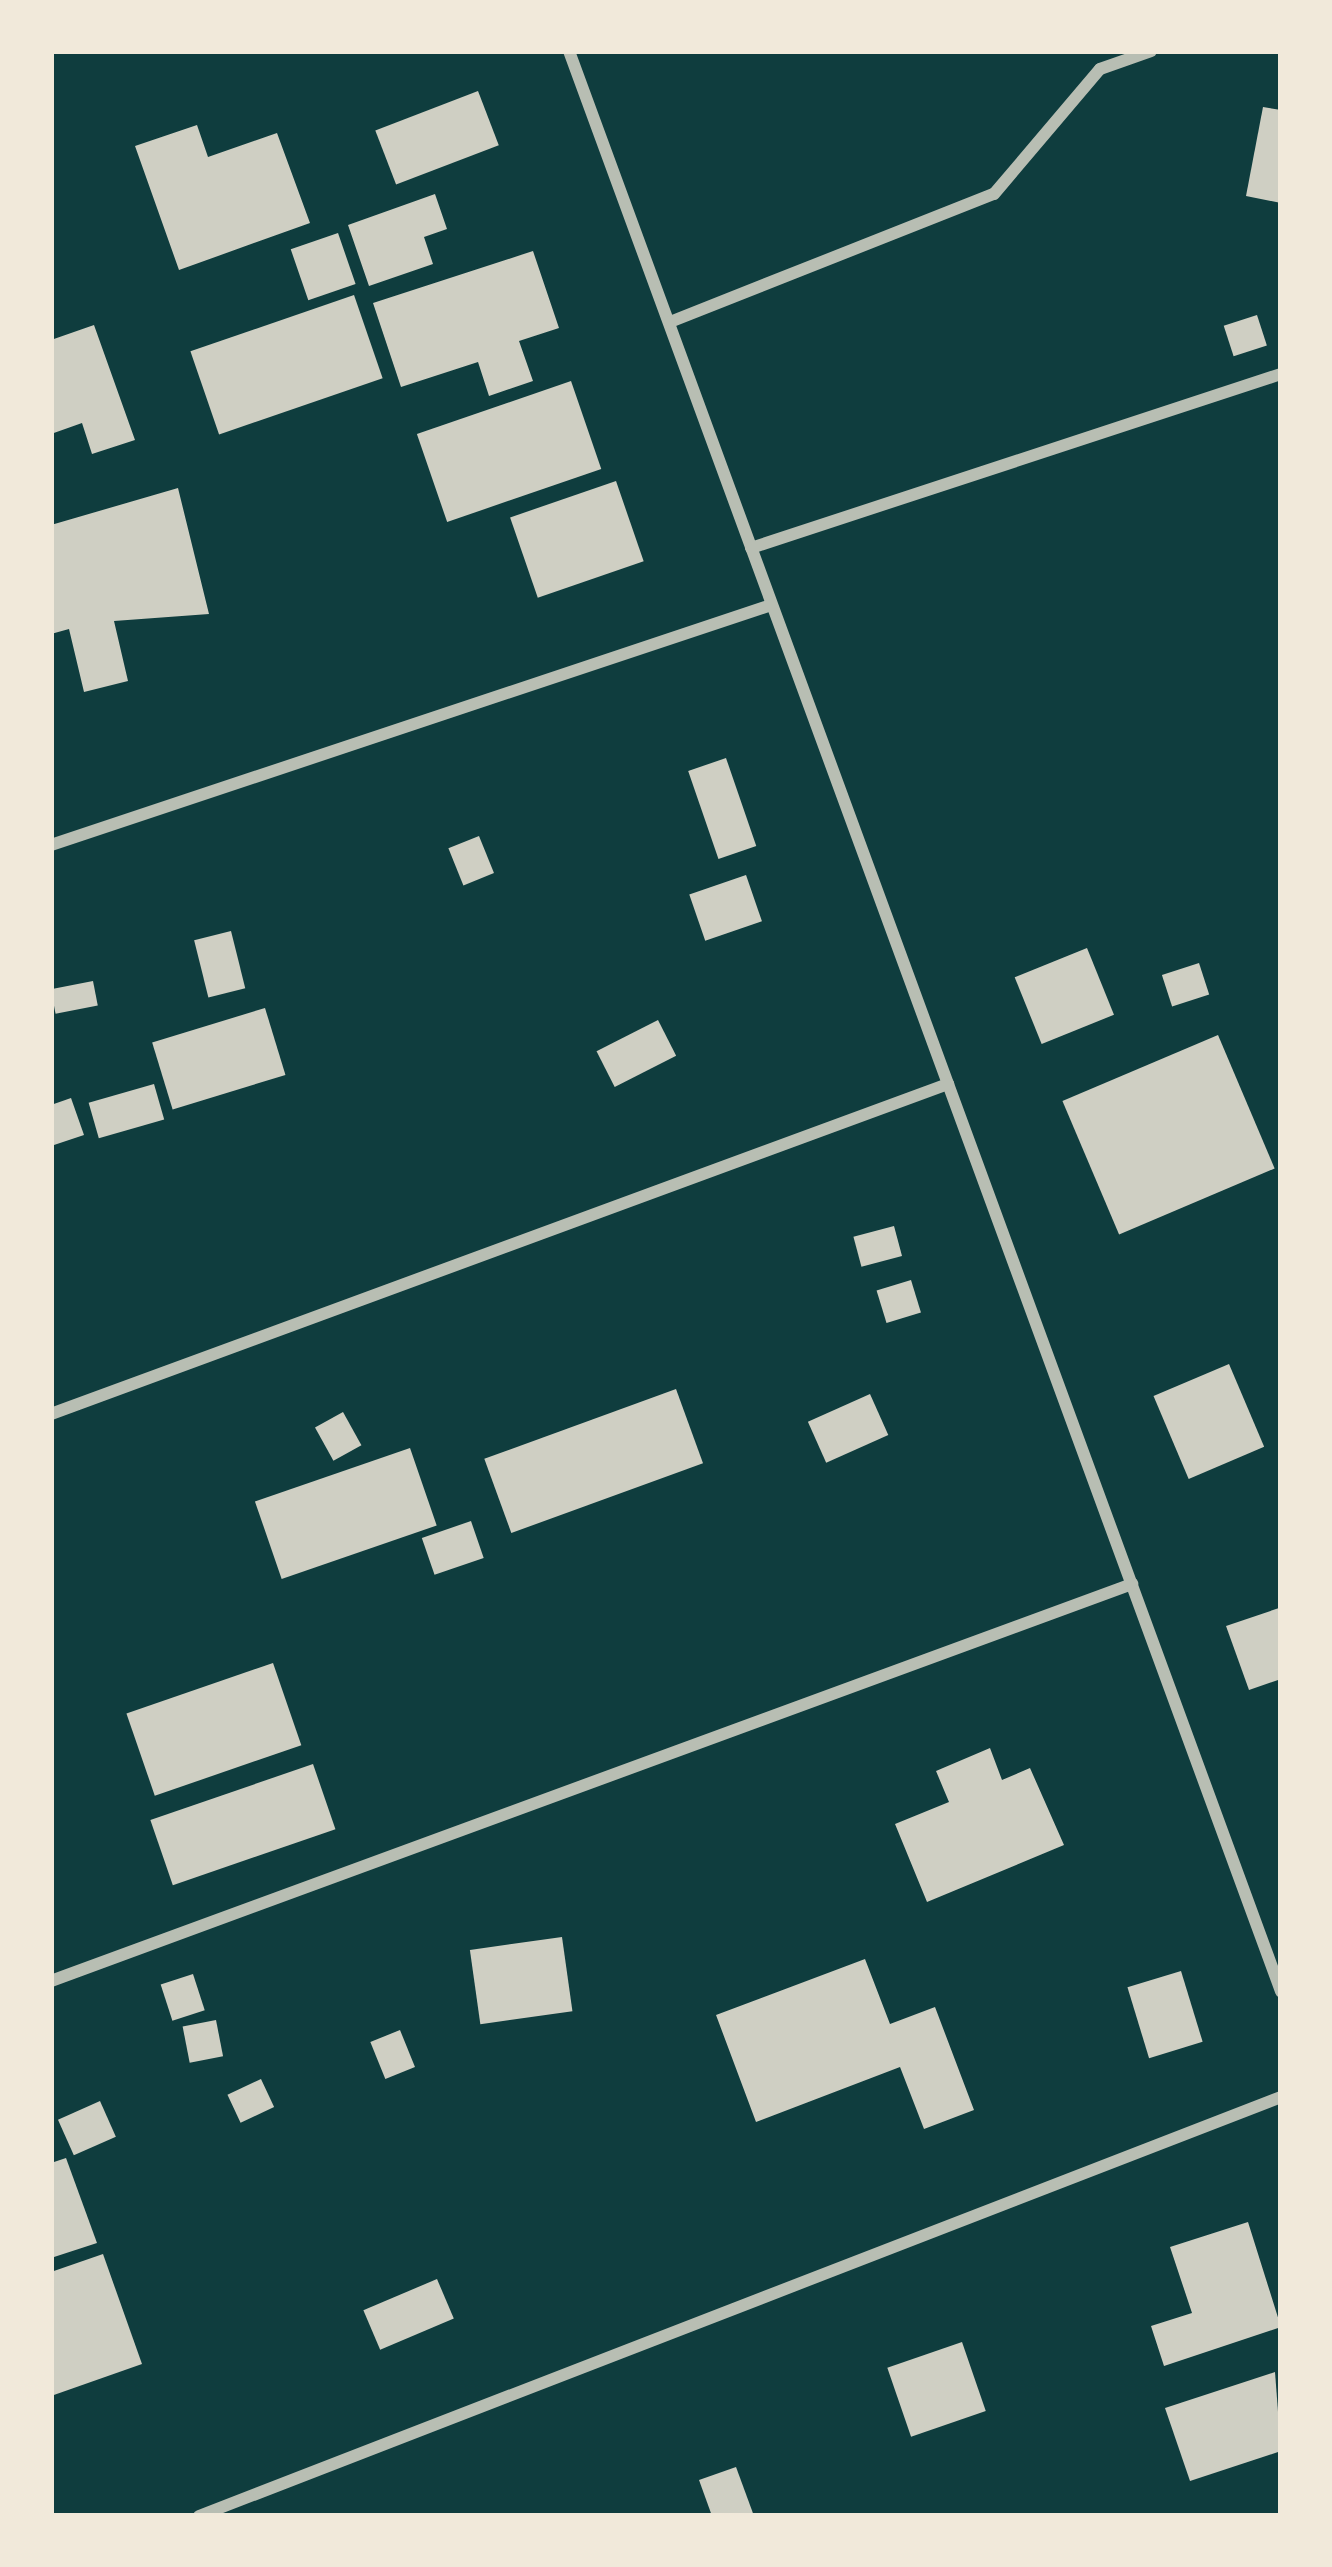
<!DOCTYPE html>
<style>
body{margin:0}
#map{position:relative;width:1332px;height:2567px;overflow:hidden;background:#0f3d3e;font-family:"DM Sans",sans-serif}
div>[style]{position:absolute}
[style*='--x']{left:calc(var(--x)*1px);top:calc(var(--y)*1px);width:calc(var(--w)*1px);rotate:calc(var(--a)*1deg)}
.building>*{inset:0;background:#cfcfc3;transform-origin:0 0}
.minor>*{height:12px;margin:-6px;padding:0 6px;transform-origin:6px;border-radius:6px;background:#b8beb3}
span{translate:-50% -50%;white-space:nowrap;text-align:center;line-height:1.15;-webkit-text-stroke:9px #f1e9da;paint-order:stroke}
.frame{position:absolute;inset:0;border:54px solid #f1e9da;pointer-events:none}
</style>
<div id="map">
<div class="building">
<div style="left:478px;top:91px;width:58px;height:110px;rotate:69deg"></div>
<div style="clip-path:polygon(1263px 107px,1281px 110px,1281px 203px,1246px 196px)"></div>
<div style="clip-path:polygon(197px 125px,208px 157px,277px 133px,310px 223px,179px 270px,135px 146px)"></div>
<div style="clip-path:polygon(435px 194px,447px 229px,424px 237px,433px 264px,369px 286px,348px 225px)"></div>
<div style="left:338px;top:233px;width:54px;height:50px;rotate:71deg"></div>
<div style="clip-path:polygon(533px 251px,559px 328px,519px 341px,533px 381px,489px 396px,478px 362px,401px 387px,373px 303px)"></div>
<div style="left:354px;top:295px;width:88px;height:173px;rotate:71deg"></div>
<div style="left:1257px;top:315px;width:32px;height:35px;rotate:72deg"></div>
<div style="clip-path:polygon(94px 325px,135px 440px,92px 454px,82px 423px,51px 434px,51px 340px)"></div>
<div style="left:571px;top:381px;width:93px;height:163px;rotate:71deg"></div>
<div style="left:616px;top:481px;width:85px;height:112px;rotate:71deg"></div>
<div style="clip-path:polygon(178px 488px,209px 614px,114px 621px,128px 681px,84px 692px,69px 629px,51px 634px,51px 525px)"></div>
<div style="left:726px;top:758px;width:93px;height:40px;rotate:71deg"></div>
<div style="left:479px;top:836px;width:40px;height:33px;rotate:68deg"></div>
<div style="left:746px;top:875px;width:49px;height:60px;rotate:71deg"></div>
<div style="left:231px;top:931px;width:59px;height:38px;rotate:76deg"></div>
<div style="left:1087px;top:948px;width:72px;height:78px;rotate:68deg"></div>
<div style="left:1199px;top:963px;width:33px;height:39px;rotate:72deg"></div>
<div style="left:93px;top:981px;width:25px;height:43px;rotate:79deg"></div>
<div style="left:265px;top:1008px;width:70px;height:118px;rotate:73deg"></div>
<div style="left:658px;top:1020px;width:40px;height:69px;rotate:63deg"></div>
<div style="left:1218px;top:1035px;width:145px;height:169px;rotate:67deg"></div>
<div style="left:154px;top:1084px;width:37px;height:68px;rotate:74deg"></div>
<div style="clip-path:polygon(71px 1098px,84px 1135px,51px 1146px,51px 1105px)"></div>
<div style="left:894px;top:1226px;width:31px;height:42px;rotate:75deg"></div>
<div style="left:911px;top:1280px;width:34px;height:36px;rotate:73deg"></div>
<div style="left:1229px;top:1364px;width:90px;height:82px;rotate:67deg"></div>
<div style="left:676px;top:1389px;width:79px;height:204px;rotate:70deg"></div>
<div style="left:870px;top:1394px;width:45px;height:68px;rotate:66deg"></div>
<div style="left:343px;top:1412px;width:38px;height:32px;rotate:61deg"></div>
<div style="left:410px;top:1448px;width:82px;height:164px;rotate:71deg"></div>
<div style="left:471px;top:1521px;width:39px;height:52px;rotate:71deg"></div>
<div style="clip-path:polygon(1279px 1608px,1281px 1679px,1249px 1690px,1226px 1626px)"></div>
<div style="left:273px;top:1663px;width:87px;height:155px;rotate:71deg"></div>
<div style="clip-path:polygon(990px 1748px,1002px 1780px,1030px 1768px,1064px 1845px,927px 1902px,895px 1824px,949px 1802px,936px 1771px)"></div>
<div style="left:313px;top:1764px;width:69px;height:172px;rotate:71deg"></div>
<div style="left:562px;top:1937px;width:75px;height:93px;rotate:82deg"></div>
<div style="clip-path:polygon(865px 1959px,890px 2024px,935px 2007px,974px 2110px,924px 2129px,900px 2067px,756px 2122px,716px 2015px)"></div>
<div style="left:1181px;top:1971px;width:74px;height:56px;rotate:73deg"></div>
<div style="left:193px;top:1974px;width:38px;height:34px;rotate:72deg"></div>
<div style="left:216px;top:2020px;width:37px;height:34px;rotate:79deg"></div>
<div style="left:400px;top:2030px;width:40px;height:32px;rotate:68deg"></div>
<div style="left:261px;top:2079px;width:31px;height:37px;rotate:65deg"></div>
<div style="left:100px;top:2101px;width:39px;height:46px;rotate:66deg"></div>
<div style="clip-path:polygon(66px 2158px,97px 2243px,51px 2258px,51px 2163px)"></div>
<div style="clip-path:polygon(1248px 2222px,1281px 2327px,1164px 2366px,1151px 2326px,1192px 2313px,1170px 2247px)"></div>
<div style="clip-path:polygon(103px 2254px,142px 2364px,51px 2396px,51px 2272px)"></div>
<div style="left:437px;top:2279px;width:43px;height:80px;rotate:67deg"></div>
<div style="left:962px;top:2342px;width:73px;height:79px;rotate:71deg"></div>
<div style="clip-path:polygon(1275px 2372px,1281px 2451px,1190px 2481px,1165px 2408px)"></div>
<div style="clip-path:polygon(736px 2467px,754px 2516px,712px 2516px,699px 2480px)"></div>
</div>
<div class="minor">
<div style="--x:569;--y:51;--w:2067;--a:69.85"></div>
<div style="--x:670;--y:322;--w:348;--a:-21.6"></div>
<div style="--x:994;--y:194;--w:164;--a:-49.7"></div>
<div style="--x:1100;--y:69;--w:54;--a:-19.4"></div>
<div style="--x:751;--y:548;--w:558;--a:-18.18"></div>
<div style="--x:51;--y:845;--w:759;--a:-18.43"></div>
<div style="--x:51;--y:1414;--w:956;--a:-20.2"></div>
<div style="--x:51;--y:1981;--w:1152;--a:-20.17"></div>
<div style="--x:199;--y:2516;--w:1160;--a:-21.17"></div>
</div>
<div class="frame"></div>
</div>
